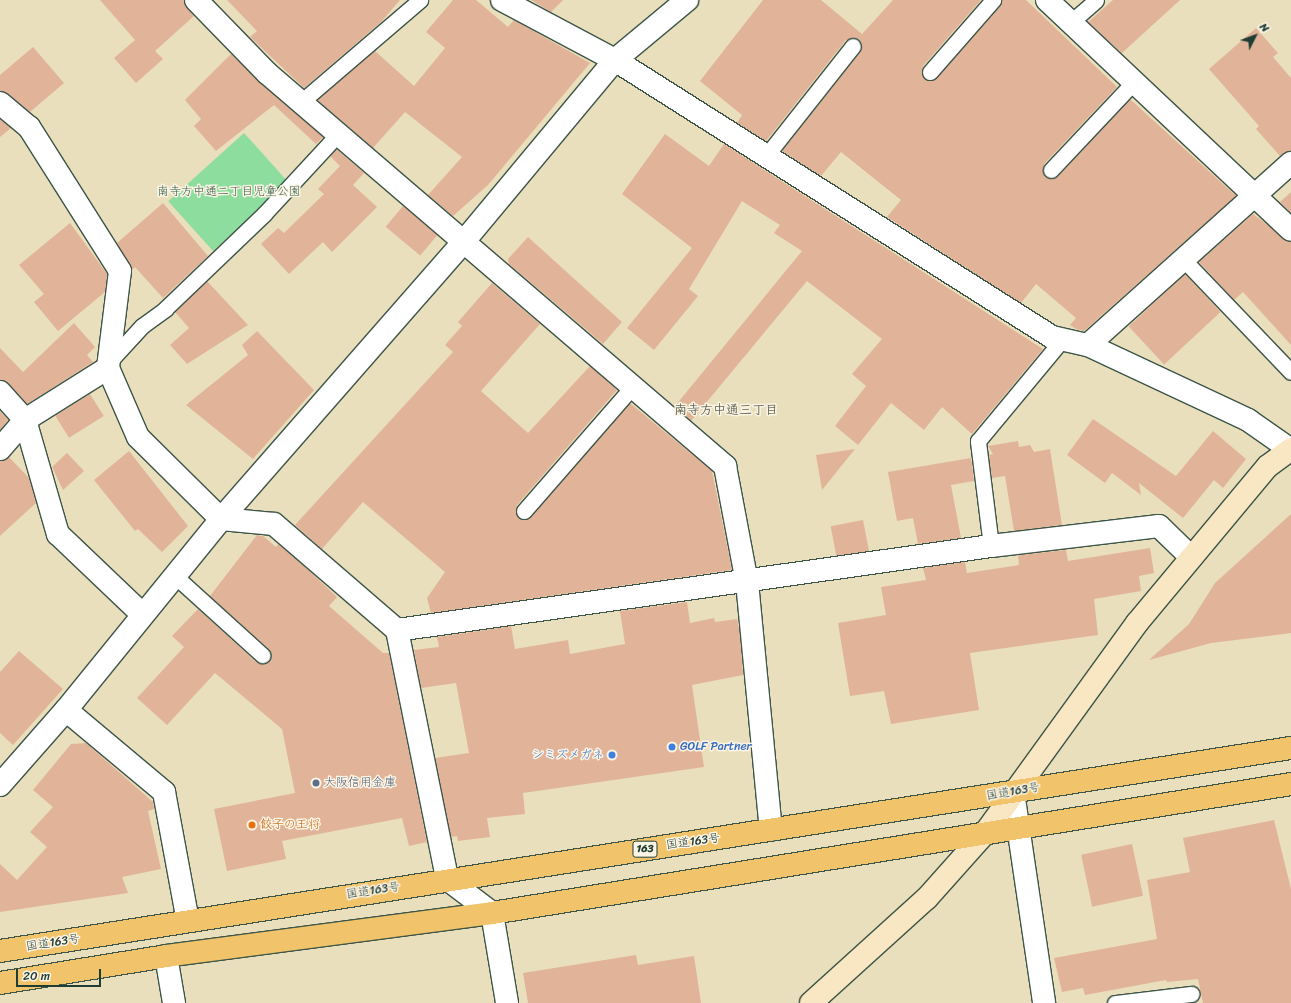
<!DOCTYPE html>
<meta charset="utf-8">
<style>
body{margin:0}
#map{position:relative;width:1291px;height:1003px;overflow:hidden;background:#e9dfbc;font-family:Sriracha,"Klee One",sans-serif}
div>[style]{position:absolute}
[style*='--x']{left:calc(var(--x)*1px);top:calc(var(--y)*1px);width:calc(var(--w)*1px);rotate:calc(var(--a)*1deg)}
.green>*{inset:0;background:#8dde9e;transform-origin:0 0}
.building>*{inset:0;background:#e1b499;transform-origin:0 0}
.roads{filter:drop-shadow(1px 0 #3d5548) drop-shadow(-1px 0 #3d5548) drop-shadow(0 1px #3d5548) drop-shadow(0 -1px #3d5548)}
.lane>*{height:15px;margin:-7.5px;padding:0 7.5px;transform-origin:7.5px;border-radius:7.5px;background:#fff}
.street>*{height:22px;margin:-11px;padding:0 11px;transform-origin:11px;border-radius:11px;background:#fff}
.secondary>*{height:22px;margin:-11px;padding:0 11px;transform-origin:11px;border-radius:11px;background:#f9e7c3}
.highway>*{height:22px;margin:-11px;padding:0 11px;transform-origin:11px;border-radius:11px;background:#f1c36a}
.dots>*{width:11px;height:11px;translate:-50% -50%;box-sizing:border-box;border:2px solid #fcf5e5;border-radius:50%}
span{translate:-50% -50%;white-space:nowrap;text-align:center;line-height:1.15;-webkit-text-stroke:3px #fcf5e5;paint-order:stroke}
.shield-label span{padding:1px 3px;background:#fcf5e5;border:1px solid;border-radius:3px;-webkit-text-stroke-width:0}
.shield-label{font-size:11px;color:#1f3d34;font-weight:700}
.park-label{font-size:12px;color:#355d49}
.shop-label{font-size:12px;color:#366cbe}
.left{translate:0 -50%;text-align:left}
.right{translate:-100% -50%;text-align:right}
.service-label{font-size:12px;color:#4e5e75}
.street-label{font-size:12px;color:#1f3d34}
.food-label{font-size:12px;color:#c56008}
.neighbourhood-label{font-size:13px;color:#636757;font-weight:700}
.north{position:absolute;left:1235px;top:16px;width:40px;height:40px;-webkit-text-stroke:3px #fcf5e5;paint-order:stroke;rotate:48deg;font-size:11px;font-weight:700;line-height:16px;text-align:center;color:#1f3d34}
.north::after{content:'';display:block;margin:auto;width:14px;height:18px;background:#1f3d34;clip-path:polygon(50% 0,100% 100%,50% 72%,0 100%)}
.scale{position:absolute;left:16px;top:969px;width:85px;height:18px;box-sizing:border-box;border:2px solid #1f3d34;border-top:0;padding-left:5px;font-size:12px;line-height:14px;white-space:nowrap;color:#1f3d34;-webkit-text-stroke:3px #fcf5e5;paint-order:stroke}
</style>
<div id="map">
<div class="green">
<div style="left:244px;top:133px;width:67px;height:102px;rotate:48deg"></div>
</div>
<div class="building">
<div style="clip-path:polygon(100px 0,184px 0,194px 16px,155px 51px,163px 59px,136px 83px,114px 58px,135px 40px)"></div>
<div style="clip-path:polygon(227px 0,400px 0,381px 22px,304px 88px,250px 37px,257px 31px)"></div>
<div style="clip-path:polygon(453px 0,476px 0,508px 27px,514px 20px,590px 63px,488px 185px,453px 216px,428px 195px,462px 157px,405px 112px,373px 148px,317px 100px,375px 51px,414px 86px,445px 48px,426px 32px)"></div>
<div style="clip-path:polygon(531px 0,563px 0,551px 12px)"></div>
<div style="clip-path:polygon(763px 0,821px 0,862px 34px,893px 0,981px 0,923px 66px,922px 75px,929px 81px,937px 78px,1002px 0,1026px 0,1117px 87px,1044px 164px,1045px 177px,1058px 176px,1130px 99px,1236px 196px,1084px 331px,1076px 329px,1070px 325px,1076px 318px,1036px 284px,1021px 303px,887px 217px,901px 200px,841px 152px,821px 176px,782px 151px,860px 52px,858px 39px,846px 40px,766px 141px,737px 123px,742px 115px,700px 81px)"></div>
<div style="clip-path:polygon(1113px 0,1180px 0,1122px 53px,1088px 22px)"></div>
<div style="clip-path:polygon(1256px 28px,1278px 53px,1273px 57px,1291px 78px,1291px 151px,1280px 156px,1256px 129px,1259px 126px,1209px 69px)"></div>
<div style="clip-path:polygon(33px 47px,64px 83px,30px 112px,0 91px,0 75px)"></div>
<div style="clip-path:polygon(231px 54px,323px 137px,316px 144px,274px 105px,216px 151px,194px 126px,201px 119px,185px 100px)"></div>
<div style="clip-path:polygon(0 119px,11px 128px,0 137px)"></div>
<div style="clip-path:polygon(665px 134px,709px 166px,724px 144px,1043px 349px,972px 434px,942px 407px,924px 430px,891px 403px,858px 445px,835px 426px,866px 386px,852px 374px,882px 339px,807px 281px,691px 421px,675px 406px,802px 251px,774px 233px,780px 225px,742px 201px,689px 289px,698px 296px,654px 350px,627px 328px,692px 248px,622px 194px)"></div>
<div style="clip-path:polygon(336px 149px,364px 173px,353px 185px,377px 207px,332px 252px,323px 242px,289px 274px,261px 244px,278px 228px,284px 233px,324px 194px,318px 189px,340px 166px,330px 156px)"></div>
<div style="clip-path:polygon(1291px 192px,1291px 213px,1280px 202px)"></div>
<div style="clip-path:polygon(163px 203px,208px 256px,163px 298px,135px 267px,132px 270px,117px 243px)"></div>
<div style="left:403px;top:206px;width:45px;height:27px;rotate:40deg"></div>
<div style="clip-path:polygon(1253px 214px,1291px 242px,1291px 345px,1243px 292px,1234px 300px,1199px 262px)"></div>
<div style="clip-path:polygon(70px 223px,107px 274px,105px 292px,58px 331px,34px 302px,44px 294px,19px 265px)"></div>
<div style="clip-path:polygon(528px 237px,622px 322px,603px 344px,509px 264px,508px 259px)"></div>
<div style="left:1185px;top:274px;width:52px;height:77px;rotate:47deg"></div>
<div style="clip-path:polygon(207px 281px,248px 325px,187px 364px,170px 345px,189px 328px,175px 312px)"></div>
<div style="clip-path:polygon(492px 283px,540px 324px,481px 391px,528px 433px,590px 366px,617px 390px,517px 505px,518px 517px,531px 517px,630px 403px,712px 471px,732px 570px,431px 613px,427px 598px,445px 572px,363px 502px,322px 549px,295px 525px,453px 352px,445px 345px,462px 326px,458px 322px)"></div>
<div style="clip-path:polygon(74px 323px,95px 347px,87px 355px,93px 362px,27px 404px,9px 384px,0 380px,0 348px,23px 372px)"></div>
<div style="clip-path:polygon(257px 331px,314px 390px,253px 459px,186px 405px,248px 355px,242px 345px)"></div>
<div style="left:90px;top:394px;width:26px;height:41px;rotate:58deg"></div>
<div style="clip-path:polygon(0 411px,8px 420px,0 430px)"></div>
<div style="clip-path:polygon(1093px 419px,1176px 476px,1213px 431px,1246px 459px,1223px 488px,1214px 480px,1183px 518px,1139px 483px,1141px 495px,1112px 473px,1105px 483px,1067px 455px)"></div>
<div style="clip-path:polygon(1018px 441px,1019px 447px,1030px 445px,1034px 452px,1050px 449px,1062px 525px,1014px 531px,1005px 476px,992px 478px,989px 455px,993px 454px,988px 446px)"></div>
<div style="clip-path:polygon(855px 449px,822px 490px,816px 455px)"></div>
<div style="clip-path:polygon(129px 451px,188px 526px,162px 552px,138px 529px,135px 531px,94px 480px)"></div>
<div style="clip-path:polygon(67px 453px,84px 471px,63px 490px,52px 467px)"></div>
<div style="clip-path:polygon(9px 457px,29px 478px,36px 503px,0 536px,0 461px)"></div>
<div style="clip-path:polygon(971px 458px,974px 481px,951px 485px,961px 538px,918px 544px,913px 518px,897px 521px,888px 472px)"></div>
<div style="clip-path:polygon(1291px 514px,1291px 633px,1211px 643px,1149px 660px,1189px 624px,1215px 583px)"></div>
<div style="left:863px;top:520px;width:32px;height:33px;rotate:79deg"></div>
<div style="clip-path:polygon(257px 535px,263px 536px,276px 547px,278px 544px,305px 567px,337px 597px,329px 606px,383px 653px,389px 653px,427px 842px,409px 846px,402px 818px,282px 841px,286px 859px,227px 871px,214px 809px,295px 793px,282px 729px,215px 673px,167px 725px,137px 698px,184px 647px,172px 636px,198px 609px,256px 662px,269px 661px,268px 648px,210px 596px)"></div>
<div style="clip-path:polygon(1150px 548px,1154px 573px,1139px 576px,1141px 591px,1094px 599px,1098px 635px,970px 653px,979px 710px,891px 724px,884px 691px,850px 696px,838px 623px,886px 615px,881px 587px,926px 580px,923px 568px,965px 562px,967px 573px,1019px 565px,1018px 555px,1066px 550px,1068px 561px)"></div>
<div style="clip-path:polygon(687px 602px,690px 623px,714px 618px,715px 622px,737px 619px,740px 634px,743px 675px,692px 685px,704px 767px,523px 793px,525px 814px,487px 818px,490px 837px,458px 841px,457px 836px,451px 837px,435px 758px,469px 753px,456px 683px,421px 688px,414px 650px,439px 647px,437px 637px,511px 626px,515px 649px,568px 640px,570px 654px,625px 644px,620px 611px)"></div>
<div style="clip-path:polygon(19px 651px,63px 689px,13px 745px,0 733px,0 672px)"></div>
<div style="clip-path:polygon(86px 743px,153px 802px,154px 809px,148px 811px,161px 869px,122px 877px,128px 893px,0 912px,0 864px,17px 880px,47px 847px,30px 832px,53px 807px,33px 790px,71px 744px)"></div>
<div style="clip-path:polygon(1274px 820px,1291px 889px,1291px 1003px,1203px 1003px,1198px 979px,1167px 982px,1166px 980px,1085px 995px,1083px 988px,1062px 992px,1054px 958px,1157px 939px,1147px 880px,1190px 872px,1183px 838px)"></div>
<div style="left:1132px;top:844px;width:53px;height:52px;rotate:78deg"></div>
<div style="clip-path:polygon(636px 955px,638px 965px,694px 956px,701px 1003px,528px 1003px,523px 973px)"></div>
</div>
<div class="roads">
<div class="lane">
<div style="--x:1071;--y:22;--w:33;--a:-41"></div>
<div style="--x:930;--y:72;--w:96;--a:-48.8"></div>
<div style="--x:301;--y:102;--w:157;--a:-40.6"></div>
<div style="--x:766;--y:156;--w:140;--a:-51.7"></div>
<div style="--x:1051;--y:170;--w:121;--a:-46.7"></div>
<div style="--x:1183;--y:259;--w:156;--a:46.3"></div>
<div style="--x:109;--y:362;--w:49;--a:-47.5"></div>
<div style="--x:142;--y:326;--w:29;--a:-36"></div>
<div style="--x:165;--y:309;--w:137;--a:-43.8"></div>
<div style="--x:264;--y:214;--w:109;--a:-47.2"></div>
<div style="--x:524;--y:511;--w:166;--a:-48.9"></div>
<div style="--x:991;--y:546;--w:106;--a:-97.1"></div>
<div style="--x:978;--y:441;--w:131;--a:-50.3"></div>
<div style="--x:175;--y:576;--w:118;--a:42.2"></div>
<div style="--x:1115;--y:1003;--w:77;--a:-6.8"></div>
</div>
<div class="street">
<div style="--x:196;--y:0;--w:102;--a:45.8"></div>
<div style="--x:267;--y:73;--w:604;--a:40.63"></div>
<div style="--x:725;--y:466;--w:118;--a:79.3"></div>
<div style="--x:747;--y:582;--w:249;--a:84.5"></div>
<div style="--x:502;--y:0;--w:128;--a:28"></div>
<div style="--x:615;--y:60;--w:517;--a:32.37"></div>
<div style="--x:1052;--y:337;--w:37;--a:13"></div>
<div style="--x:1088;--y:345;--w:177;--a:25.1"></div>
<div style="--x:1248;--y:420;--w:52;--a:34.9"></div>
<div style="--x:1047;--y:0;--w:335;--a:43.3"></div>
<div style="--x:0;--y:103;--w:38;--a:40"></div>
<div style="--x:29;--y:127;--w:170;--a:57.7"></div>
<div style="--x:120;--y:271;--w:98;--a:97.1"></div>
<div style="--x:108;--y:368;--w:75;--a:66.5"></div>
<div style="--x:138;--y:437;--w:117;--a:44.7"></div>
<div style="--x:221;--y:519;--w:53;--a:5.4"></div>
<div style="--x:274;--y:524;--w:162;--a:40.8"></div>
<div style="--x:397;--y:630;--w:254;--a:78.6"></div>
<div style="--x:447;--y:879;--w:56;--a:37.1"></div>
<div style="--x:492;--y:913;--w:91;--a:80.5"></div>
<div style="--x:1088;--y:345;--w:273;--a:-41.9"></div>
<div style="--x:0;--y:392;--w:38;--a:48"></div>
<div style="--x:25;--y:420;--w:119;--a:73.9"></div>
<div style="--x:58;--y:534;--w:117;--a:43.6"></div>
<div style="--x:0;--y:449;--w:38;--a:-49"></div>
<div style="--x:25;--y:420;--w:98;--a:-32.1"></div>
<div style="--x:397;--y:630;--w:600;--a:-8.05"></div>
<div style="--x:991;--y:546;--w:169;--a:-6.8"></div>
<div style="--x:1159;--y:526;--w:45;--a:44.1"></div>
<div style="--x:66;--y:710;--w:128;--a:39.9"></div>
<div style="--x:164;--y:792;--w:131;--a:79.5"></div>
<div style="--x:0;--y:785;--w:100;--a:-48.7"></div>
<div style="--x:66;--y:710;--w:246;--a:-50.9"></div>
<div style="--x:221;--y:519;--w:371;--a:-48.8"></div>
<div style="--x:465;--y:240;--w:234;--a:-50.2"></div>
<div style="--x:615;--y:60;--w:94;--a:-39.8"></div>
<div style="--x:1013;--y:792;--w:213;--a:81.6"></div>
<div style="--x:166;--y:956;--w:48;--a:80.3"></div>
</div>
<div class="secondary">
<div style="--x:811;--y:1003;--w:156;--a:-42.2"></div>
<div style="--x:927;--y:898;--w:87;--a:-48.3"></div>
<div style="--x:985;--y:833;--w:259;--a:-54.1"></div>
<div style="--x:1137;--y:623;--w:204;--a:-50.2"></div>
<div style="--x:1268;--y:466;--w:29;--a:-36"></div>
</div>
<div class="highway">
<div style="--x:0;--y:951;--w:1307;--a:-8.94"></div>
<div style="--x:0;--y:983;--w:168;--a:-9.2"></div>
<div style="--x:166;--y:956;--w:329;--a:-7.5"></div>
<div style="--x:492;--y:913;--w:809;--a:-9.17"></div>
</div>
</div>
<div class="dots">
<div style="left:672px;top:747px;background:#3f7fe0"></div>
<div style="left:612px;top:755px;background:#3f7fe0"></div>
<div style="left:316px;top:783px;background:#5c6f8a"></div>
<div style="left:252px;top:825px;background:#e8710a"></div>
</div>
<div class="shield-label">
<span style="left:645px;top:849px">163</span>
</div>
<div class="park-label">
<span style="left:229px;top:192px">南寺方中通二丁目児童公園</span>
</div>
<div class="shop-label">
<span class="left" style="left:680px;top:747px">GOLF Partner</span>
<span class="right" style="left:604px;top:755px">シミズメガネ</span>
</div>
<div class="service-label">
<span class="left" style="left:324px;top:783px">大阪信用金庫</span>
</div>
<div class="street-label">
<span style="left:1013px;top:792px;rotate:-10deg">国道163号</span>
<span style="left:693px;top:842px;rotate:-8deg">国道163号</span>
<span style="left:373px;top:891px;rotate:-9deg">国道163号</span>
<span style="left:53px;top:943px;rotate:-9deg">国道163号</span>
</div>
<div class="food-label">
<span class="left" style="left:260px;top:825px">餃子の王将</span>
</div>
<div class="neighbourhood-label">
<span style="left:726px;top:410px">南寺方中通三丁目</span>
</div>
<div class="north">N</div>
<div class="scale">20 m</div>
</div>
